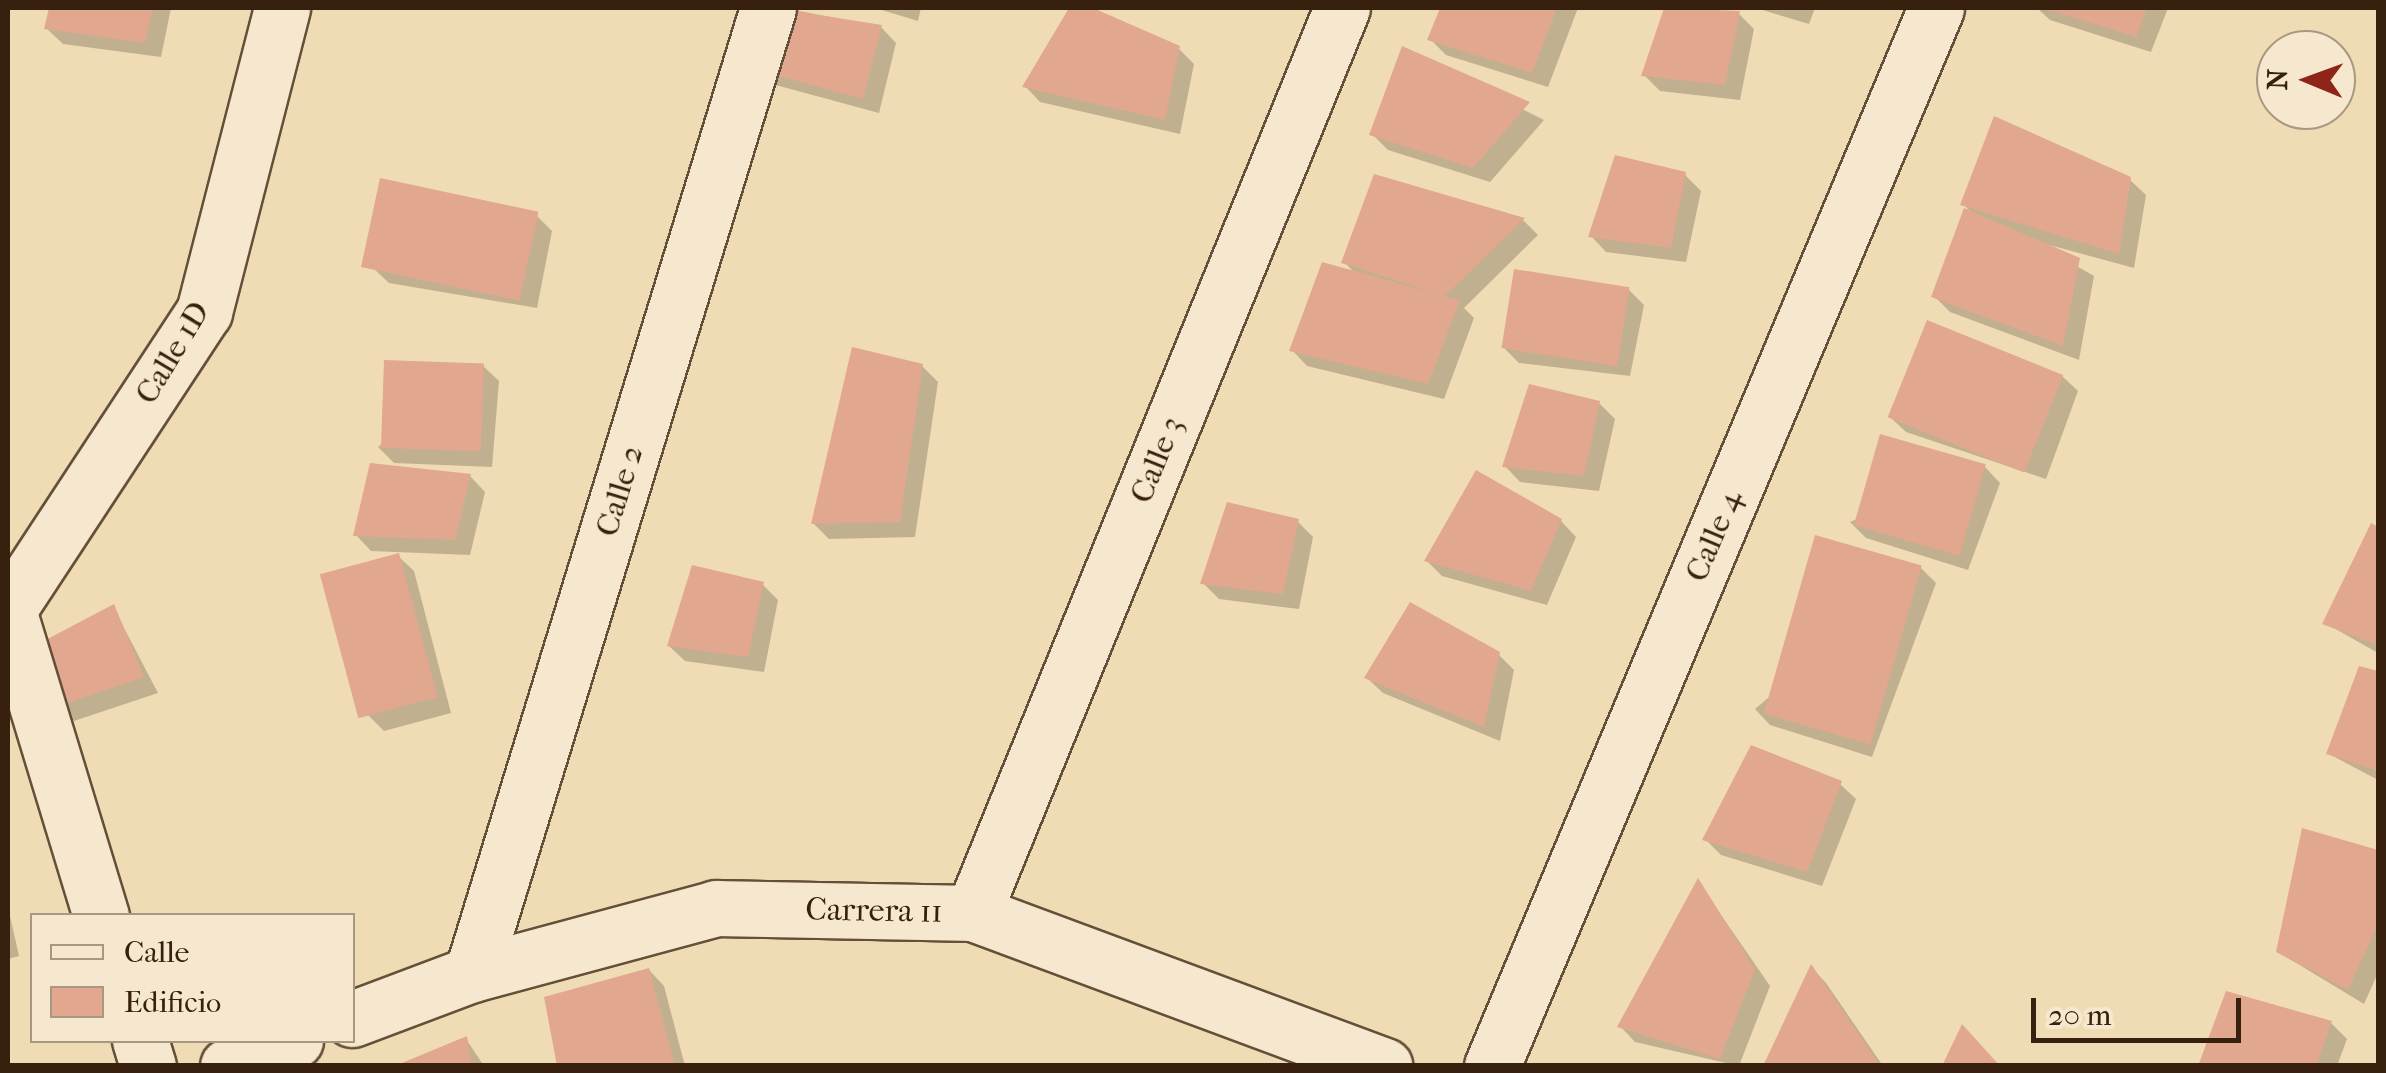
<!DOCTYPE html>
<style>
body{margin:0}
#map{position:relative;width:2386px;height:1073px;overflow:hidden;background:#f0dcb4;font-family:"IM FELL French Canon",serif}
div>[style]{position:absolute}
[style*='--x']{left:calc(var(--x)*1px);top:calc(var(--y)*1px);width:calc(var(--w)*1px);rotate:calc(var(--a)*1deg)}
.shadow>*{inset:0;background:#0003}
.building>*{inset:0;background:#e1a78f;transform-origin:0 0}
.roads{filter:drop-shadow(2px 0 #664f38) drop-shadow(-2px 0 #664f38) drop-shadow(0 2px #664f38) drop-shadow(0 -2px #664f38)}
.minor>*{height:55px;margin:-27.5px;padding:0 27.5px;transform-origin:27.5px;border-radius:27.5px;background:#f5e8ce}
.tertiary>*{height:55px;margin:-27.5px;padding:0 27.5px;transform-origin:27.5px;border-radius:27.5px;background:#f5e8ce}
span{translate:-50% -50%;white-space:nowrap;text-align:center;line-height:1.15;-webkit-text-stroke:8px #f5e8ce;paint-order:stroke}
.street-label{font-size:32px;color:#38200e}
.frame{position:absolute;inset:0;border:10px solid #38200e;pointer-events:none}
.legend{position:absolute;left:30px;top:913px;width:325px;height:130px;box-sizing:border-box;background:#f5e8ce;border:2px solid #a99881;margin:0;padding:12px 18px;list-style:none;font-size:30px;color:#38200e}
.legend li{display:flex;align-items:center;gap:20px;height:50px}
.legend b{width:50px;border:2px solid #a99881}
.north{position:absolute;left:2256px;top:30px;width:100px;height:100px;box-sizing:border-box;background:#f5e8ce;border:2px solid #a99881;border-radius:50%;rotate:271deg;font-size:28px;font-weight:700;line-height:40px;text-align:center;color:#38200e}
.north::after{content:'';display:block;margin:auto;width:35px;height:45px;background:#8f2418;clip-path:polygon(50% 0,100% 100%,50% 72%,0 100%)}
.scale{position:absolute;left:2031px;top:998px;width:210px;height:45px;box-sizing:border-box;border:5px solid #38200e;border-top:0;padding-left:12px;font-size:30px;line-height:35px;white-space:nowrap;color:#38200e;-webkit-text-stroke:8px #f5e8ce;paint-order:stroke}
</style>
<div id="map">
<div class="shadow">
<div style="clip-path:polygon(52px 8px,171px 8px,161px 57px,63px 44px,47px 29px)"></div>
<div style="clip-path:polygon(784px 8px,881px 27px,896px 43px,879px 113px,772px 84px)"></div>
<div style="clip-path:polygon(875px 8px,921px 8px,918px 21px)"></div>
<div style="clip-path:polygon(1072px 8px,1178px 48px,1194px 64px,1180px 134px,1040px 102px,1025px 86px)"></div>
<div style="clip-path:polygon(1442px 8px,1578px 8px,1548px 87px,1446px 55px,1430px 39px)"></div>
<div style="clip-path:polygon(1666px 8px,1738px 13px,1754px 29px,1740px 100px,1660px 91px,1644px 75px)"></div>
<div style="clip-path:polygon(1756px 8px,1815px 8px,1809px 24px)"></div>
<div style="clip-path:polygon(2037px 8px,2168px 8px,2151px 52px,2050px 20px)"></div>
<div style="clip-path:polygon(1403px 50px,1544px 120px,1490px 182px,1388px 150px,1372px 134px)"></div>
<div style="clip-path:polygon(1685px 175px,1701px 191px,1686px 262px,1606px 252px,1591px 236px)"></div>
<div style="clip-path:polygon(1376px 177px,1523px 220px,1538px 235px,1464px 308px,1474px 318px,1444px 399px,1307px 366px,1292px 350px,1356px 274px,1344px 262px)"></div>
<div style="clip-path:polygon(2129px 179px,2146px 195px,2134px 268px,2031px 240px,2094px 276px,2079px 360px,1950px 312px,1934px 296px,1974px 215px,1963px 204px)"></div>
<div style="clip-path:polygon(536px 215px,552px 231px,537px 308px,389px 283px,373px 268px)"></div>
<div style="clip-path:polygon(1628px 289px,1644px 305px,1630px 376px,1519px 363px,1503px 347px)"></div>
<div style="clip-path:polygon(483px 366px,499px 381px,492px 467px,394px 463px,378px 447px)"></div>
<div style="clip-path:polygon(922px 366px,938px 382px,915px 537px,829px 539px,814px 524px)"></div>
<div style="clip-path:polygon(2062px 376px,2078px 391px,2046px 479px,1906px 432px,1890px 417px)"></div>
<div style="clip-path:polygon(1599px 403px,1615px 419px,1599px 491px,1520px 482px,1505px 466px)"></div>
<div style="clip-path:polygon(1985px 467px,2000px 483px,1968px 570px,1866px 538px,1850px 522px)"></div>
<div style="clip-path:polygon(470px 476px,485px 492px,470px 555px,371px 551px,356px 535px)"></div>
<div style="clip-path:polygon(1297px 521px,1313px 537px,1299px 609px,1219px 599px,1203px 583px)"></div>
<div style="clip-path:polygon(1561px 521px,1576px 537px,1547px 605px,1442px 576px,1427px 561px)"></div>
<div style="clip-path:polygon(2372px 526px,2378px 529px,2378px 653px,2325px 623px)"></div>
<div style="clip-path:polygon(398px 556px,414px 571px,451px 713px,384px 731px,368px 715px)"></div>
<div style="clip-path:polygon(1921px 568px,1936px 583px,1872px 757px,1770px 725px,1755px 709px)"></div>
<div style="clip-path:polygon(762px 584px,778px 600px,764px 672px,685px 661px,669px 646px)"></div>
<div style="clip-path:polygon(113px 607px,158px 693px,74px 721px,59px 705px)"></div>
<div style="clip-path:polygon(1498px 654px,1514px 670px,1500px 741px,1383px 693px,1367px 678px)"></div>
<div style="clip-path:polygon(2361px 669px,2378px 674px,2378px 780px,2329px 754px)"></div>
<div style="clip-path:polygon(1840px 784px,1856px 799px,1822px 886px,1721px 855px,1705px 839px)"></div>
<div style="clip-path:polygon(2304px 831px,2378px 853px,2378px 973px,2364px 1004px,2278px 952px)"></div>
<div style="clip-path:polygon(1699px 883px,1770px 986px,1739px 1066px,1635px 1042px,1620px 1026px)"></div>
<div style="clip-path:polygon(8px 907px,19px 956px,8px 959px)"></div>
<div style="clip-path:polygon(1812px 968px,1826px 983px,1883px 1066px,1766px 1066px)"></div>
<div style="clip-path:polygon(649px 970px,664px 986px,685px 1066px,560px 1066px)"></div>
<div style="clip-path:polygon(2331px 1023px,2347px 1039px,2337px 1066px,2201px 1066px)"></div>
<div style="clip-path:polygon(466px 1039px,484px 1066px,411px 1066px)"></div>
</div>
<div class="building">
<div style="clip-path:polygon(49px 8px,153px 8px,145px 43px,44px 29px)"></div>
<div style="clip-path:polygon(775px 8px,882px 25px,863px 99px,753px 69px)"></div>
<div style="clip-path:polygon(1069px 8px,1093px 8px,1180px 46px,1165px 120px,1022px 87px)"></div>
<div style="clip-path:polygon(1440px 8px,1557px 8px,1532px 73px,1427px 40px)"></div>
<div style="clip-path:polygon(1664px 8px,1740px 11px,1725px 85px,1641px 76px)"></div>
<div style="clip-path:polygon(2043px 8px,2147px 8px,2136px 37px)"></div>
<div style="clip-path:polygon(1402px 46px,1530px 102px,1473px 168px,1369px 135px)"></div>
<div style="clip-path:polygon(1994px 116px,2131px 177px,2119px 254px,1960px 205px)"></div>
<div style="clip-path:polygon(1615px 155px,1686px 172px,1671px 248px,1588px 237px)"></div>
<div style="clip-path:polygon(1374px 174px,1525px 218px,1445px 296px,1460px 300px,1428px 384px,1289px 351px,1322px 262px,1442px 295px,1341px 263px)"></div>
<div style="left:380px;top:178px;width:162px;height:91px;rotate:12deg"></div>
<div style="clip-path:polygon(1964px 208px,2080px 258px,2063px 346px,1931px 297px)"></div>
<div style="left:1514px;top:269px;width:117px;height:80px;rotate:9deg"></div>
<div style="left:1927px;top:320px;width:147px;height:105px;rotate:22deg"></div>
<div style="clip-path:polygon(852px 347px,923px 364px,900px 522px,811px 524px)"></div>
<div style="left:384px;top:360px;width:100px;height:88px;rotate:2deg"></div>
<div style="clip-path:polygon(1529px 384px,1600px 401px,1584px 476px,1502px 467px)"></div>
<div style="left:1880px;top:434px;width:110px;height:95px;rotate:16deg"></div>
<div style="clip-path:polygon(370px 463px,471px 474px,455px 540px,353px 536px)"></div>
<div style="clip-path:polygon(1476px 470px,1562px 519px,1531px 591px,1424px 561px)"></div>
<div style="clip-path:polygon(1227px 502px,1299px 519px,1283px 594px,1200px 584px)"></div>
<div style="clip-path:polygon(2371px 523px,2378px 527px,2378px 645px,2322px 624px)"></div>
<div style="left:1815px;top:535px;width:111px;height:186px;rotate:16deg"></div>
<div style="left:399px;top:553px;width:149px;height:82px;rotate:75deg"></div>
<div style="clip-path:polygon(692px 565px,764px 582px,748px 657px,667px 646px)"></div>
<div style="clip-path:polygon(1410px 602px,1500px 652px,1484px 727px,1364px 678px)"></div>
<div style="clip-path:polygon(114px 604px,144px 677px,56px 707px,36px 645px)"></div>
<div style="clip-path:polygon(2359px 666px,2378px 671px,2378px 771px,2326px 754px)"></div>
<div style="clip-path:polygon(1751px 745px,1842px 781px,1807px 872px,1702px 840px)"></div>
<div style="clip-path:polygon(2302px 828px,2378px 850px,2378px 924px,2348px 990px,2276px 952px)"></div>
<div style="clip-path:polygon(1698px 878px,1755px 969px,1720px 1059px,1617px 1027px)"></div>
<div style="clip-path:polygon(1811px 964px,1877px 1061px,1876px 1066px,1763px 1066px)"></div>
<div style="clip-path:polygon(649px 968px,675px 1066px,557px 1066px,544px 997px)"></div>
<div style="clip-path:polygon(2226px 991px,2332px 1021px,2316px 1066px,2198px 1066px)"></div>
<div style="clip-path:polygon(1962px 1024px,2000px 1066px,1942px 1066px)"></div>
<div style="clip-path:polygon(467px 1036px,472px 1066px,397px 1066px,397px 1065px)"></div>
</div>
<div class="roads">
<div class="minor">
<div style="--x:8;--y:610;--w:357;--a:-56.7"></div>
<div style="--x:204;--y:312;--w:314;--a:-75.6"></div>
<div style="--x:8;--y:610;--w:320;--a:73.1"></div>
<div style="--x:973;--y:913;--w:977;--a:-67.82"></div>
<div style="--x:472;--y:974;--w:1010;--a:-72.96"></div>
<div style="--x:140;--y:1040;--w:27;--a:73"></div>
<div style="--x:1492;--y:1066;--w:1147;--a:-67.23"></div>
</div>
<div class="tertiary">
<div style="--x:352;--y:1019;--w:128;--a:-20.6"></div>
<div style="--x:472;--y:974;--w:253;--a:-15.1"></div>
<div style="--x:716;--y:908;--w:257;--a:1.1"></div>
<div style="--x:973;--y:913;--w:439;--a:20.4"></div>
<div style="--x:228;--y:1066;--w:72;--a:-21.2"></div>
</div>
</div>
<div class="street-label">
<span style="left:173px;top:353px;rotate:-59deg">Calle 1D</span>
<span style="left:1157px;top:460px;rotate:-68deg">Calle 3</span>
<span style="left:620px;top:491px;rotate:-73deg">Calle 2</span>
<span style="left:1714px;top:536px;rotate:-67deg">Calle 4</span>
<span style="left:874px;top:911px;rotate:1deg">Carrera 11</span>
</div>
<div class="frame"></div>
<ul class="legend">
<li><b style="height:12px;background:#f5e8ce"></b>Calle</li>
<li><b style="height:28px;background:#e1a78f"></b>Edificio</li>
</ul>
<div class="north">N</div>
<div class="scale">20 m</div>
</div>
